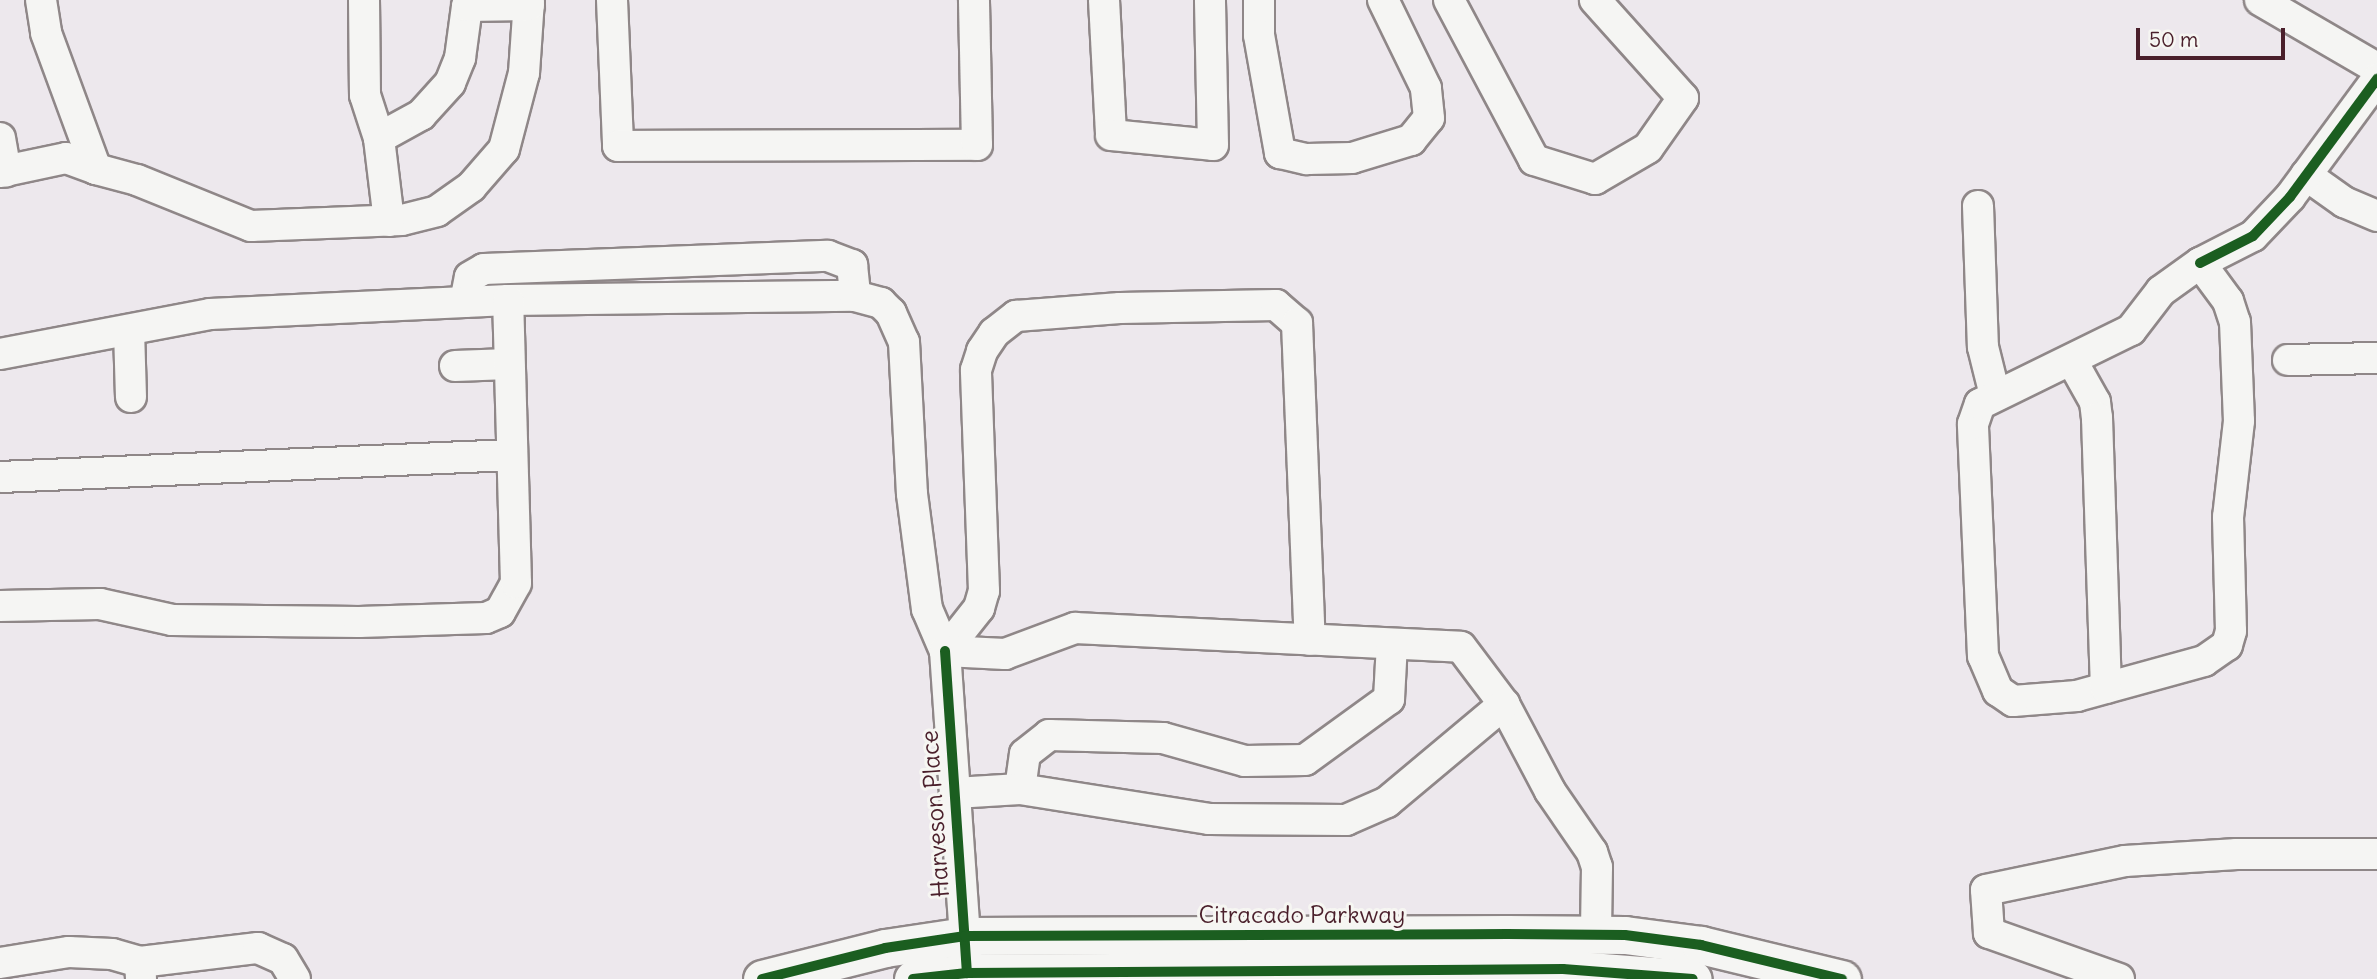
<!DOCTYPE html>
<style>
body{margin:0}
#map{position:relative;width:2377px;height:979px;overflow:hidden;background:#f5f5f3;font-family:Delius,sans-serif}
div>[style]{position:absolute}
[style*='--x']{left:calc(var(--x)*1px);top:calc(var(--y)*1px);width:calc(var(--w)*1px);rotate:calc(var(--a)*1deg)}
.built>*{inset:0;background:#ede8ed;transform-origin:0 0}
.roads{filter:drop-shadow(2px 0 #8f8788) drop-shadow(-2px 0 #8f8788) drop-shadow(0 2px #8f8788) drop-shadow(0 -2px #8f8788)}
.minor>*{height:30px;margin:-15px;padding:0 15px;transform-origin:15px;border-radius:15px;background:#f5f5f3}
.major>*{height:37px;margin:-18.5px;padding:0 18.5px;transform-origin:18.5px;border-radius:18.5px;background:#f5f5f3}
.cycleway>*{height:10px;margin:-5px;padding:0 5px;transform-origin:5px;border-radius:5px;background:#1b5e20}
span{translate:-50% -50%;white-space:nowrap;text-align:center;line-height:1.15;-webkit-text-stroke:6px #f6f6f2;paint-order:stroke}
.street-label{font-size:24px;color:#4a1f2b}
.scale{position:absolute;left:2136px;top:28px;width:149px;height:32px;box-sizing:border-box;border:4px solid #4a1f2b;border-top:0;padding-left:9px;font-size:21px;line-height:24px;white-space:nowrap;color:#4a1f2b;-webkit-text-stroke:5px #f6f6f2;paint-order:stroke}
</style>
<div id="map">
<div class="built">
<div style="left:0;top:0;width:2377px;height:979px"></div>
</div>
<div class="roads">
<div class="minor">
<div style="--x:41;--y:0;--w:33;--a:81"></div>
<div style="--x:46;--y:33;--w:145;--a:69.8"></div>
<div style="--x:96;--y:169;--w:42;--a:15"></div>
<div style="--x:137;--y:180;--w:123;--a:22"></div>
<div style="--x:251;--y:226;--w:151;--a:-2.3"></div>
<div style="--x:402;--y:220;--w:36;--a:-14"></div>
<div style="--x:437;--y:211;--w:42;--a:-35.2"></div>
<div style="--x:471;--y:187;--w:50;--a:-49"></div>
<div style="--x:504;--y:149;--w:79;--a:-75.3"></div>
<div style="--x:524;--y:73;--w:73;--a:-86.1"></div>
<div style="--x:364;--y:0;--w:95;--a:89.4"></div>
<div style="--x:365;--y:95;--w:45;--a:72"></div>
<div style="--x:612;--y:0;--w:146;--a:87.6"></div>
<div style="--x:618;--y:146;--w:359;--a:-0.2"></div>
<div style="--x:977;--y:145;--w:145;--a:-91.2"></div>
<div style="--x:1104;--y:0;--w:135;--a:87"></div>
<div style="--x:1111;--y:135;--w:102;--a:5.6"></div>
<div style="--x:1213;--y:145;--w:145;--a:-91.2"></div>
<div style="--x:1259;--y:0;--w:35;--a:90"></div>
<div style="--x:1259;--y:35;--w:120;--a:79.9"></div>
<div style="--x:1280;--y:153;--w:28;--a:13"></div>
<div style="--x:1307;--y:159;--w:45;--a:-1.3"></div>
<div style="--x:1352;--y:158;--w:62;--a:-17"></div>
<div style="--x:1411;--y:140;--w:28;--a:-51"></div>
<div style="--x:1429;--y:118;--w:30;--a:-96"></div>
<div style="--x:1426;--y:88;--w:98;--a:-116"></div>
<div style="--x:1449;--y:0;--w:181;--a:62"></div>
<div style="--x:1534;--y:160;--w:64;--a:17.3"></div>
<div style="--x:1595;--y:179;--w:61;--a:-30.3"></div>
<div style="--x:1648;--y:148;--w:61;--a:-55"></div>
<div style="--x:1683;--y:98;--w:132;--a:-131.9"></div>
<div style="--x:2260;--y:0;--w:135;--a:30.2"></div>
<div style="--x:0;--y:138;--w:34;--a:80"></div>
<div style="--x:0;--y:172;--w:67;--a:-12"></div>
<div style="--x:66;--y:158;--w:32;--a:20"></div>
<div style="--x:2306;--y:175;--w:47;--a:35.4"></div>
<div style="--x:2344;--y:202;--w:36;--a:23"></div>
<div style="--x:1978;--y:206;--w:141;--a:88"></div>
<div style="--x:1983;--y:347;--w:49;--a:76"></div>
<div style="--x:389;--y:221;--w:84;--a:-96.9"></div>
<div style="--x:379;--y:138;--w:48;--a:-28.7"></div>
<div style="--x:421;--y:115;--w:43;--a:-47.8"></div>
<div style="--x:450;--y:83;--w:27;--a:-68"></div>
<div style="--x:460;--y:58;--w:52;--a:-82.3"></div>
<div style="--x:467;--y:6;--w:62;--a:-0.9"></div>
<div style="--x:2200;--y:263;--w:47;--a:53.6"></div>
<div style="--x:2228;--y:301;--w:22;--a:72"></div>
<div style="--x:2235;--y:322;--w:99;--a:87.7"></div>
<div style="--x:2239;--y:421;--w:97;--a:96.5"></div>
<div style="--x:2228;--y:517;--w:114;--a:88.5"></div>
<div style="--x:2231;--y:631;--w:15;--a:106"></div>
<div style="--x:2227;--y:645;--w:28;--a:145"></div>
<div style="--x:2204;--y:661;--w:132;--a:164.6"></div>
<div style="--x:2077;--y:696;--w:64;--a:175.5"></div>
<div style="--x:2013;--y:701;--w:18;--a:-146"></div>
<div style="--x:1998;--y:691;--w:38;--a:-113"></div>
<div style="--x:1983;--y:656;--w:232;--a:-92.5"></div>
<div style="--x:1973;--y:424;--w:21;--a:-71"></div>
<div style="--x:1980;--y:404;--w:168;--a:-26.1"></div>
<div style="--x:2131;--y:330;--w:49;--a:-52.4"></div>
<div style="--x:2161;--y:291;--w:48;--a:-35.7"></div>
<div style="--x:2200;--y:263;--w:59;--a:-27"></div>
<div style="--x:2253;--y:236;--w:54;--a:-46.5"></div>
<div style="--x:2290;--y:197;--w:147;--a:-53.6"></div>
<div style="--x:465;--y:302;--w:25;--a:-79"></div>
<div style="--x:470;--y:277;--w:16;--a:-30"></div>
<div style="--x:484;--y:269;--w:344;--a:-2.2"></div>
<div style="--x:828;--y:256;--w:26;--a:21"></div>
<div style="--x:852;--y:265;--w:31;--a:84"></div>
<div style="--x:129;--y:330;--w:67;--a:88.3"></div>
<div style="--x:0;--y:354;--w:214;--a:-10.8"></div>
<div style="--x:210;--y:314;--w:298;--a:-2.7"></div>
<div style="--x:508;--y:300;--w:347;--a:-0.7"></div>
<div style="--x:855;--y:296;--w:27;--a:15"></div>
<div style="--x:881;--y:303;--w:14;--a:45"></div>
<div style="--x:891;--y:313;--w:32;--a:66"></div>
<div style="--x:904;--y:342;--w:152;--a:87"></div>
<div style="--x:912;--y:494;--w:116;--a:82.6"></div>
<div style="--x:927;--y:609;--w:46;--a:66.8"></div>
<div style="--x:945;--y:651;--w:329;--a:86"></div>
<div style="--x:2288;--y:360;--w:89;--a:-1.3"></div>
<div style="--x:2072;--y:361;--w:47;--a:60.7"></div>
<div style="--x:2095;--y:402;--w:16;--a:83"></div>
<div style="--x:2097;--y:418;--w:270;--a:88.1"></div>
<div style="--x:455;--y:366;--w:54;--a:-2.1"></div>
<div style="--x:0;--y:477;--w:512;--a:-2.46"></div>
<div style="--x:0;--y:606;--w:100;--a:-1.1"></div>
<div style="--x:100;--y:604;--w:74;--a:12.5"></div>
<div style="--x:172;--y:620;--w:187;--a:0.6"></div>
<div style="--x:359;--y:622;--w:127;--a:-1.8"></div>
<div style="--x:486;--y:618;--w:15;--a:-23"></div>
<div style="--x:500;--y:612;--w:33;--a:-61"></div>
<div style="--x:516;--y:583;--w:283;--a:-91.6"></div>
<div style="--x:945;--y:651;--w:55;--a:-51.7"></div>
<div style="--x:979;--y:608;--w:18;--a:-74"></div>
<div style="--x:984;--y:591;--w:221;--a:-92.1"></div>
<div style="--x:976;--y:370;--w:20;--a:-72"></div>
<div style="--x:982;--y:351;--w:22;--a:-56"></div>
<div style="--x:994;--y:333;--w:28;--a:-38"></div>
<div style="--x:1016;--y:316;--w:104;--a:-4.4"></div>
<div style="--x:1120;--y:308;--w:156;--a:-1.1"></div>
<div style="--x:1276;--y:305;--w:28;--a:41"></div>
<div style="--x:1297;--y:323;--w:317;--a:87.7"></div>
<div style="--x:945;--y:651;--w:60;--a:2.9"></div>
<div style="--x:1005;--y:654;--w:75;--a:-20.4"></div>
<div style="--x:1075;--y:628;--w:386;--a:2.8"></div>
<div style="--x:1461;--y:647;--w:71;--a:53"></div>
<div style="--x:1504;--y:704;--w:98;--a:62.1"></div>
<div style="--x:1550;--y:791;--w:74;--a:55.5"></div>
<div style="--x:1592;--y:852;--w:16;--a:72"></div>
<div style="--x:1597;--y:867;--w:67;--a:90.9"></div>
<div style="--x:1020;--y:789;--w:35;--a:-82"></div>
<div style="--x:1025;--y:754;--w:31;--a:-38"></div>
<div style="--x:1049;--y:735;--w:114;--a:1.5"></div>
<div style="--x:1163;--y:738;--w:85;--a:15.7"></div>
<div style="--x:1245;--y:761;--w:60;--a:-1"></div>
<div style="--x:1305;--y:760;--w:104;--a:-36"></div>
<div style="--x:1389;--y:699;--w:55;--a:-86.9"></div>
<div style="--x:955;--y:793;--w:65;--a:-3.5"></div>
<div style="--x:1020;--y:789;--w:191;--a:9"></div>
<div style="--x:1209;--y:819;--w:137;--a:0.4"></div>
<div style="--x:1346;--y:820;--w:45;--a:-23.7"></div>
<div style="--x:1387;--y:802;--w:153;--a:-39.9"></div>
<div style="--x:0;--y:963;--w:70;--a:-9.1"></div>
<div style="--x:69;--y:952;--w:43;--a:2.7"></div>
<div style="--x:112;--y:954;--w:29;--a:16"></div>
<div style="--x:141;--y:979;--w:17;--a:-93"></div>
<div style="--x:140;--y:962;--w:119;--a:-6.8"></div>
<div style="--x:258;--y:948;--w:27;--a:24"></div>
<div style="--x:283;--y:959;--w:23;--a:59"></div>
<div style="--x:2119;--y:979;--w:138;--a:-160.5"></div>
<div style="--x:1989;--y:933;--w:43;--a:-94"></div>
<div style="--x:1986;--y:890;--w:142;--a:-11.8"></div>
<div style="--x:2125;--y:861;--w:112;--a:-3.6"></div>
<div style="--x:2237;--y:854;--w:140;--a:0"></div>
</div>
<div class="major">
<div style="--x:762;--y:979;--w:127;--a:-14.1"></div>
<div style="--x:885;--y:948;--w:81;--a:-8.5"></div>
<div style="--x:965;--y:936;--w:542;--a:-0.21"></div>
<div style="--x:1507;--y:934;--w:118;--a:0.5"></div>
<div style="--x:1625;--y:935;--w:77;--a:7.5"></div>
<div style="--x:1701;--y:945;--w:145;--a:13.6"></div>
<div style="--x:913;--y:979;--w:54;--a:-6.3"></div>
<div style="--x:967;--y:973;--w:596;--a:-0.38"></div>
<div style="--x:1563;--y:969;--w:130;--a:4.4"></div>
</div>
</div>
<div class="cycleway">
<div style="--x:2200;--y:263;--w:59;--a:-27"></div>
<div style="--x:2253;--y:236;--w:54;--a:-46.5"></div>
<div style="--x:2290;--y:197;--w:147;--a:-53.6"></div>
<div style="--x:945;--y:651;--w:323;--a:86.1"></div>
<div style="--x:762;--y:979;--w:127;--a:-14.1"></div>
<div style="--x:885;--y:948;--w:81;--a:-8.5"></div>
<div style="--x:965;--y:936;--w:542;--a:-0.21"></div>
<div style="--x:1507;--y:934;--w:118;--a:0.5"></div>
<div style="--x:1625;--y:935;--w:77;--a:7.5"></div>
<div style="--x:1701;--y:945;--w:145;--a:13.6"></div>
<div style="--x:913;--y:979;--w:54;--a:-6.3"></div>
<div style="--x:967;--y:973;--w:596;--a:-0.38"></div>
<div style="--x:1563;--y:969;--w:130;--a:4.4"></div>
</div>
<div class="street-label">
<span style="left:935px;top:814px;rotate:-94deg">Harveson Place</span>
<span style="left:1302px;top:915px">Citracado Parkway</span>
</div>
<div class="scale">50 m</div>
</div>
